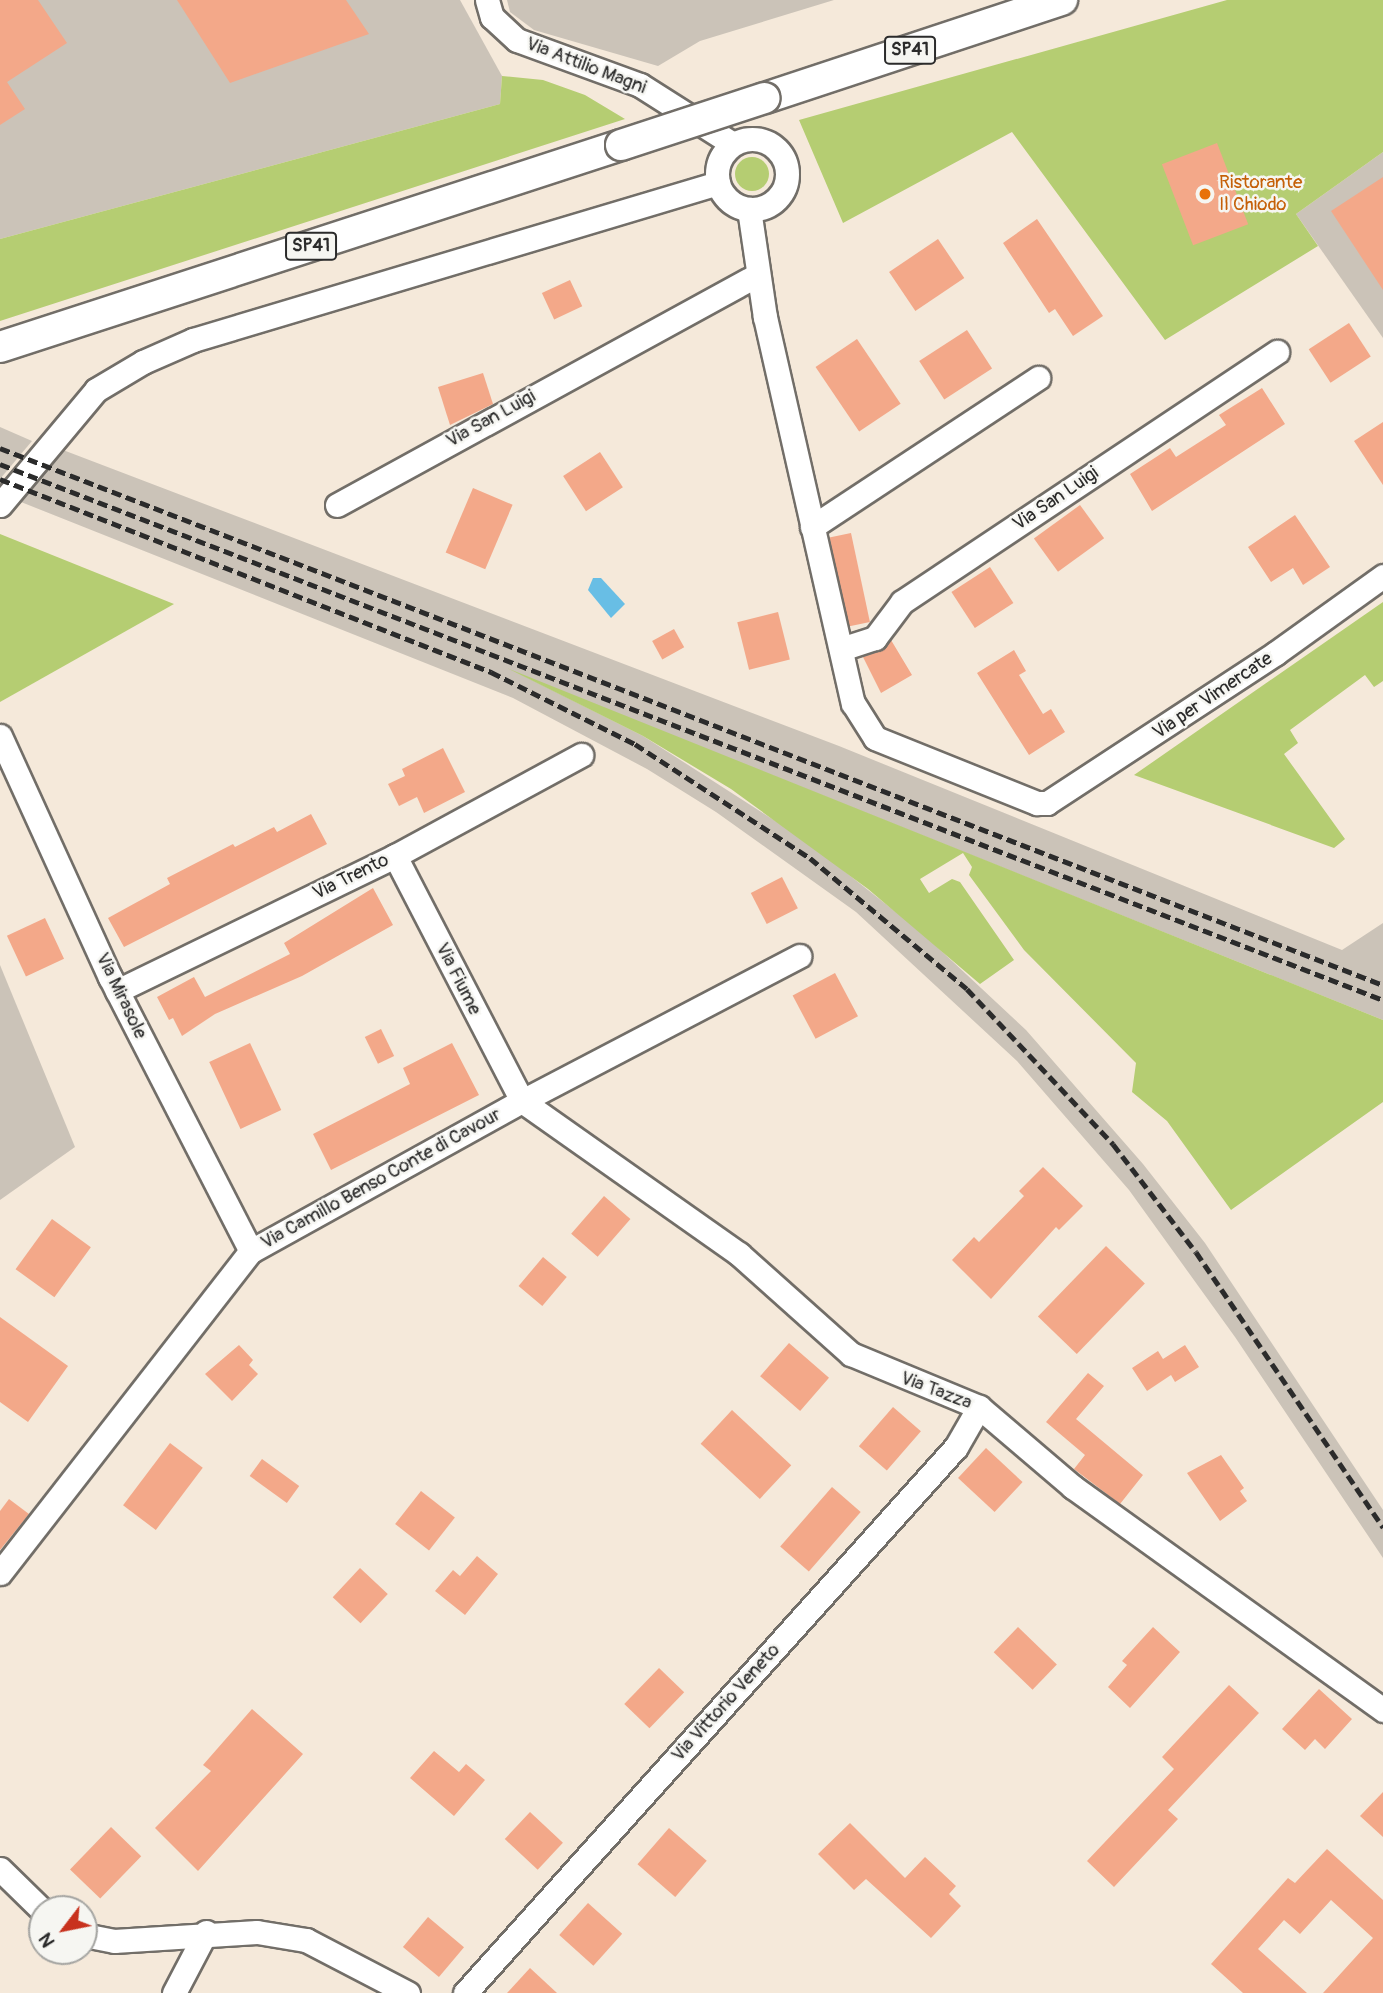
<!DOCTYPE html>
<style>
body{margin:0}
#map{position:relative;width:1383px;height:1993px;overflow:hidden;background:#f5e9da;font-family:Pangolin,sans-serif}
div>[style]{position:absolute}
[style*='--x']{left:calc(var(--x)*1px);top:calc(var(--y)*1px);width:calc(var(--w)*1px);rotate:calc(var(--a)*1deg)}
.industrial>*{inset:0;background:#cbc3b8}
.green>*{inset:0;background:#b5cd72}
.round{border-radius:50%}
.water>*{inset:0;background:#68bee5}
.building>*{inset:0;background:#f3a889;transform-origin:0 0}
.roads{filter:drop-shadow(2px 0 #726e68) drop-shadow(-2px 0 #726e68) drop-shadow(0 2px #726e68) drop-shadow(0 -2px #726e68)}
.minor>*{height:23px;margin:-11.5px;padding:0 11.5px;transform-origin:11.5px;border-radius:11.5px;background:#fff}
.minor>.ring{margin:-11.5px;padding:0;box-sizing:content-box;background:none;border:23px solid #fff;border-radius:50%}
.major>*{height:30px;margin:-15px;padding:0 15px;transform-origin:15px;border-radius:15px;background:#fff}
.rail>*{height:5px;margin-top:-2.5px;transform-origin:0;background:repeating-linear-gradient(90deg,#2b2b2b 0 10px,transparent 0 15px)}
.bridges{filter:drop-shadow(2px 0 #726e68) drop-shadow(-2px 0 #726e68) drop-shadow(0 2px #726e68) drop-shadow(0 -2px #726e68)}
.major-bridge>*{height:30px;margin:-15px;padding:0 15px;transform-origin:15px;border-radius:15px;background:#fff}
.dots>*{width:19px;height:19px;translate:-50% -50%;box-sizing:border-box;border:4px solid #f6f6f2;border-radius:50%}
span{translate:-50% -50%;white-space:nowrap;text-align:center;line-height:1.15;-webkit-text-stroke:5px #f6f6f2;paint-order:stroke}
.shield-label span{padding:2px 5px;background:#f6f6f2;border:2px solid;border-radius:5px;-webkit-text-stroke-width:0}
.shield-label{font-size:18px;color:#2b2b2b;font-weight:700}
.street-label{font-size:19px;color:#2b2b2b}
.food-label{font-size:19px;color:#c56008}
.left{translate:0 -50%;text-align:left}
.north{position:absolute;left:28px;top:1895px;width:70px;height:70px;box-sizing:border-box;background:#f6f6f2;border:2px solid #a5a5a2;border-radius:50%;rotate:238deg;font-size:19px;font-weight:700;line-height:28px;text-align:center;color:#2b2b2b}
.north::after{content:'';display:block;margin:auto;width:24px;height:32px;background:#c8321e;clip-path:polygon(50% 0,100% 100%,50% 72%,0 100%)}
</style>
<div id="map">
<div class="industrial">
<div style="clip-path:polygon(0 0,460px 0,502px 76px,500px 104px,0 239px)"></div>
<div style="clip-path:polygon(507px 0,834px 0,700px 41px,658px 66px,534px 30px,510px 12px)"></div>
<div style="clip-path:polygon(1383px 152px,1383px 338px,1296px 214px)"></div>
<div style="clip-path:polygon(0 427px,32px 441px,0 479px)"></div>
<div style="clip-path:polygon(63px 450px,839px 746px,1342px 950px,1383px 923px,1383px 1020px,524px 676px,643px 736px,805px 840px,921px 932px,1026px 1030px,1143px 1164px,1205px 1243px,1383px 1510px,1383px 1558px,1235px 1337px,1129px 1190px,1017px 1061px,856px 912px,716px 812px,647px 769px,513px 698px,21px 502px)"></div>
<div style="clip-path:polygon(0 965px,75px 1147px,0 1200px)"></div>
</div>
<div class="green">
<div style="clip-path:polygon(1227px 0,1383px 0,1383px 152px,1296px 214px,1318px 246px,1165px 340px,1012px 132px,843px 223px,799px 120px)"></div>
<div style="clip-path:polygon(502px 76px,543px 80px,585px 95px,625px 119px,0 321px,0 239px,500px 104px)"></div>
<div class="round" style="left:735px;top:157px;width:34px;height:34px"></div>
<div style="clip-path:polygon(0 534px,174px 604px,0 702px)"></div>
<div style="clip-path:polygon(1383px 602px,1383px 681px,1374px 687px,1365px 675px,1290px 730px,1298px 743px,1284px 754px,1345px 839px,1334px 848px,1134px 775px)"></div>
<div style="clip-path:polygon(507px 668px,1383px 1020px,1383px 1102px,1231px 1210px,1167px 1121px,1132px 1092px,1136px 1063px,1024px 950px,969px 875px,972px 867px,963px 853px,920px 879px,929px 893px,952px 879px,960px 882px,1014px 960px,980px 984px,868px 889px,731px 789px,643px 736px)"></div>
</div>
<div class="water">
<div style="clip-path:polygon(593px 578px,601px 578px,625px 604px,611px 618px,588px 590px)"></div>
</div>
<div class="building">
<div style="clip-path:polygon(0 0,38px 0,67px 43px,7px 82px,25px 109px,0 125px)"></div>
<div style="clip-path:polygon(177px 0,346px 0,369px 34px,230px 83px)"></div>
<div style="left:1217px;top:143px;width:87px;height:59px;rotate:69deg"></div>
<div style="clip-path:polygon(1383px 177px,1383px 290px,1331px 211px)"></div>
<div style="clip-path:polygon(1037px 219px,1103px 316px,1073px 336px,1055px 309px,1049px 313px,1003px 243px)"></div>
<div style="left:938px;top:239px;width:47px;height:59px;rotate:56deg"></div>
<div style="left:570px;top:280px;width:29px;height:31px;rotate:65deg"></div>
<div style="left:1349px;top:323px;width:40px;height:48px;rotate:57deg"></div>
<div style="left:967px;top:330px;width:46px;height:57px;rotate:57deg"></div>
<div style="left:857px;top:339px;width:78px;height:50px;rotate:56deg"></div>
<div style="clip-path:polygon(483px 373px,493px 404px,450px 425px,438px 387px)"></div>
<div style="clip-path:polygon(1262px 388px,1285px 424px,1152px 511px,1130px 474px,1170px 448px,1176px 457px,1226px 425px,1219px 415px)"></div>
<div style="clip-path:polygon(1383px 422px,1383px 485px,1354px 441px)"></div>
<div style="left:600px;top:452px;width:42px;height:44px;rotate:57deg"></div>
<div style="left:473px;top:488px;width:43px;height:70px;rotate:23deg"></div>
<div style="left:1080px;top:505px;width:41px;height:57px;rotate:54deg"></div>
<div style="clip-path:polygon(1295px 515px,1330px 567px,1303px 585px,1293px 568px,1271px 582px,1248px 547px)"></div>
<div style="left:851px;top:533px;width:91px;height:22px;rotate:78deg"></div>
<div style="left:990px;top:567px;width:43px;height:46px;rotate:57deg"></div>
<div style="left:778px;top:612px;width:49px;height:42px;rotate:76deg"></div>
<div style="left:674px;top:629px;width:21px;height:25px;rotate:61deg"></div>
<div style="clip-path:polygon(891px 640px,912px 675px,881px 693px,863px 657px,880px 651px)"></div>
<div style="clip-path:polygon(1014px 650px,1026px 671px,1019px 675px,1043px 714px,1051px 709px,1065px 732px,1029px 755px,977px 673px)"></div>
<div style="clip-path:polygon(443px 748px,465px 792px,424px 813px,417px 797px,399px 806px,388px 784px,405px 776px,402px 769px)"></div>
<div style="clip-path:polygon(311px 814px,327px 844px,124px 947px,108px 918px,170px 884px,167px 878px,233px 844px,235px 847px,274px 827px,277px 832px)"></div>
<div style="left:782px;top:877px;width:35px;height:35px;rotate:63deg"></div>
<div style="clip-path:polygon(373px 888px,393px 925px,302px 976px,215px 1014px,182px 1036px,173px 1018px,169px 1020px,157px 997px,194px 977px,205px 997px,290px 954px,284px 943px)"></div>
<div style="left:45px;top:918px;width:45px;height:42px;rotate:65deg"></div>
<div style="left:835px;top:973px;width:49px;height:48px;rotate:62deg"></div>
<div style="left:381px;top:1029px;width:30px;height:18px;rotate:64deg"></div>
<div style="left:250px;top:1043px;width:74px;height:45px;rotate:65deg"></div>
<div style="clip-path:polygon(452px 1043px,479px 1095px,331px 1170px,313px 1134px,410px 1084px,403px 1068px)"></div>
<div style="clip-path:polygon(1043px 1167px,1083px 1206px,1059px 1230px,1056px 1227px,991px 1299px,952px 1260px,974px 1237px,979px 1242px,1024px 1196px,1019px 1191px)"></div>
<div style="left:604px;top:1196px;width:35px;height:50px;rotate:41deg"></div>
<div style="left:52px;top:1219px;width:48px;height:62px;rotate:36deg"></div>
<div style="left:1106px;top:1246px;width:54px;height:98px;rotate:44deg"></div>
<div style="left:543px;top:1257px;width:31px;height:38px;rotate:40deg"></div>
<div style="clip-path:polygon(0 1317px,68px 1366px,28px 1422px,0 1402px)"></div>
<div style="left:789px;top:1343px;width:53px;height:44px;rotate:41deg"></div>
<div style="clip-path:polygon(239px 1345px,253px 1360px,249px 1365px,258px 1374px,232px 1401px,205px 1374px)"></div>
<div style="clip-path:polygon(1185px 1345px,1199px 1367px,1175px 1382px,1171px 1375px,1147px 1391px,1132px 1368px,1158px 1351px,1163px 1359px)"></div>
<div style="clip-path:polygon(1088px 1373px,1104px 1386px,1076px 1419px,1143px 1475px,1120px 1504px,1074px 1469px,1085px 1455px,1046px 1422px)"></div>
<div style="left:893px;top:1407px;width:37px;height:52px;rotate:41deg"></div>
<div style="left:732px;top:1410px;width:81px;height:46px;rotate:43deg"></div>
<div style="left:170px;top:1443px;width:41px;height:78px;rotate:37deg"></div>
<div style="left:986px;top:1448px;width:50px;height:41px;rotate:43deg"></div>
<div style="clip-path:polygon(1221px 1455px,1244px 1488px,1240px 1491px,1247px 1501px,1220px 1521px,1187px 1473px)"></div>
<div style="left:262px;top:1459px;width:46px;height:21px;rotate:36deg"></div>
<div style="left:832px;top:1487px;width:38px;height:79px;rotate:41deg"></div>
<div style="left:421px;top:1491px;width:43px;height:42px;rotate:38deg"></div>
<div style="clip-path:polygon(9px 1499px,29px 1514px,0 1550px,0 1511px)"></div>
<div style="clip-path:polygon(477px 1556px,498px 1574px,465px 1615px,435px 1591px,453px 1570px,460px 1576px)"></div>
<div style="left:360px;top:1568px;width:38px;height:40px;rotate:43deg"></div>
<div style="left:1018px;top:1627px;width:54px;height:35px;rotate:44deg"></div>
<div style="clip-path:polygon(1153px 1627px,1180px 1652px,1130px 1708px,1108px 1687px,1127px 1665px,1122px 1661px)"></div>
<div style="left:659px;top:1668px;width:35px;height:50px;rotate:44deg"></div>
<div style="clip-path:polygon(1229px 1685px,1259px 1713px,1168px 1810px,1178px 1819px,1114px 1887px,1087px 1861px,1174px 1769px,1162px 1757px)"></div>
<div style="clip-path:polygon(1319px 1689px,1352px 1719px,1325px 1749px,1315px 1739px,1305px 1750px,1282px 1729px)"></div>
<div style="clip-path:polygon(252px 1709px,303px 1754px,198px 1871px,155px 1828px,211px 1771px,203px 1765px)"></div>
<div style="clip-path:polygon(434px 1751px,459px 1772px,466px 1764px,485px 1780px,454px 1816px,410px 1778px)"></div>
<div style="clip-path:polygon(1383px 1792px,1383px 1837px,1360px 1816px)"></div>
<div style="left:530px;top:1812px;width:45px;height:37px;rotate:43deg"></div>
<div style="clip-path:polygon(850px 1823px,905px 1878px,925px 1857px,956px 1886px,949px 1894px,961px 1906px,931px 1938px,866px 1879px,854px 1890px,818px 1854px)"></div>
<div style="left:111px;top:1827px;width:42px;height:59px;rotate:44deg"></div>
<div style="left:669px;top:1828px;width:50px;height:48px;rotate:41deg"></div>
<div style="clip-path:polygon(1327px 1849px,1383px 1900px,1383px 1993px,1323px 1993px,1373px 1938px,1331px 1900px,1300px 1934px,1284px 1920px,1258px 1949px,1307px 1993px,1243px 1993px,1211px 1964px,1288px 1878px,1295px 1883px)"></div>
<div style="left:588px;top:1903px;width:46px;height:43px;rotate:42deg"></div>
<div style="left:428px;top:1917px;width:47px;height:39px;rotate:40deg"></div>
<div style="clip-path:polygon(530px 1968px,557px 1993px,507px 1993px)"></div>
</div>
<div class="roads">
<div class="minor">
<div style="--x:487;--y:0;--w:18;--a:74"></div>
<div style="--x:492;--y:17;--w:34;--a:43"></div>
<div style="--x:517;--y:40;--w:131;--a:20.1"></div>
<div style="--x:640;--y:85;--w:110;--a:32.4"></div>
<div class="ring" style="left:717px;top:139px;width:47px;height:47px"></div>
<div style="--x:749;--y:209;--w:109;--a:81.6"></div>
<div style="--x:765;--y:317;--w:396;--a:77.2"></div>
<div style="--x:853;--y:703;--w:41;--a:57.8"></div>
<div style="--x:875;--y:738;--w:175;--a:21.9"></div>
<div style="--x:1037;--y:803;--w:10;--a:0"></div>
<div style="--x:1047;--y:803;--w:274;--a:-33.2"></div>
<div style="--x:1276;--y:653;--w:132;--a:-35.7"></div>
<div style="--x:0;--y:505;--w:150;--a:-50.1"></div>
<div style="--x:96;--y:390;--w:55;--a:-30.8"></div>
<div style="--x:143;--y:362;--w:55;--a:-23.7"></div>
<div style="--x:193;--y:340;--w:548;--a:-16.65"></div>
<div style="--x:337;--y:505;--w:479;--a:-28.7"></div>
<div style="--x:812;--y:527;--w:271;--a:-33.4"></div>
<div style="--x:841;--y:649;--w:36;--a:-18"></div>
<div style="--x:875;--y:638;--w:45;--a:-53.1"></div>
<div style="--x:902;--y:602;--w:451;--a:-33.7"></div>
<div style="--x:0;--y:736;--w:265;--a:65.5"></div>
<div style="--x:110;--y:977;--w:308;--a:62.8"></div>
<div style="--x:395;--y:856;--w:276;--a:62.6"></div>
<div style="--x:522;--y:1101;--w:266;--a:35.2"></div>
<div style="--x:739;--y:1254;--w:150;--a:41.8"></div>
<div style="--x:851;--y:1354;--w:139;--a:22.5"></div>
<div style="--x:979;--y:1407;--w:123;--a:40.4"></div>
<div style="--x:1073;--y:1487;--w:382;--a:35.7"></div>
<div style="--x:117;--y:991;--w:309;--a:-25.9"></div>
<div style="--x:395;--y:856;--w:212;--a:-28.5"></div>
<div style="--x:0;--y:1573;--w:408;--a:-52.1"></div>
<div style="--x:251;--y:1251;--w:310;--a:-29"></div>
<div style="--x:522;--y:1101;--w:313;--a:-27.6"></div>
<div style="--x:0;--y:1869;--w:59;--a:44.3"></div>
<div style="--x:84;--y:1935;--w:31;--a:11"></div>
<div style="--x:114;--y:1941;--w:143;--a:-3.6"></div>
<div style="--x:257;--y:1932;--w:50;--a:9.3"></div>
<div style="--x:306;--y:1940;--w:115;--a:27.5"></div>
<div style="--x:174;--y:1993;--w:69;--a:-62.3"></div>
<div style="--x:465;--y:1993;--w:734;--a:-48.04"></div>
<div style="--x:956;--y:1447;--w:46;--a:-60.1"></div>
</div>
<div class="major">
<div style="--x:765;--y:98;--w:313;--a:-18.3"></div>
<div style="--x:0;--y:347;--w:653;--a:-18.02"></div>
</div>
</div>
<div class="rail">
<div style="--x:0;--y:448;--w:1484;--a:21.22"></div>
<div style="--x:0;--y:464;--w:1483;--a:21.18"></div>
<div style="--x:0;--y:479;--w:528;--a:21.46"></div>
<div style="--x:491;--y:672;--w:161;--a:26.6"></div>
<div style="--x:635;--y:744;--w:209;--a:33.1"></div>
<div style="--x:810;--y:858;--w:204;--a:39.8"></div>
<div style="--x:967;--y:989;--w:213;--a:46.7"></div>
<div style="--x:1113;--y:1144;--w:136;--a:52.5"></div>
<div style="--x:1196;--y:1252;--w:333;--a:55.8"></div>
</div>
<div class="bridges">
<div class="major-bridge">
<div style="--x:621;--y:145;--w:151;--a:-18.1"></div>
</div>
</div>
<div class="dots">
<div style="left:1205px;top:194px;background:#e8710a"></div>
</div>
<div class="shield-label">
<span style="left:910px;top:50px">SP41</span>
<span style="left:311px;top:246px">SP41</span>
</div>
<div class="street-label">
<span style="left:586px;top:66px;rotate:21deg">Via Attilio Magni</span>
<span style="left:491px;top:419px;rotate:-29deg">Via San Luigi</span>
<span style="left:1056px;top:499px;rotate:-34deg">Via San Luigi</span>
<span style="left:1213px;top:696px;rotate:-34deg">Via per Vimercate</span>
<span style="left:351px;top:877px;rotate:-26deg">Via Trento</span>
<span style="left:458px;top:979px;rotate:63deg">Via Fiume</span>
<span style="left:121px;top:996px;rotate:64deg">Via Mirasole</span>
<span style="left:381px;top:1179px;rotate:-29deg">Via Camillo Benso Conte di Cavour</span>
<span style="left:936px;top:1391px;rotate:21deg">Via Tazza</span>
<span style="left:726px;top:1703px;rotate:-48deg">Via Vittorio Veneto</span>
</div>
<div class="food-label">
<span class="left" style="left:1219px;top:194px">Ristorante<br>Il Chiodo</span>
</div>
<div class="north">N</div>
</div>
